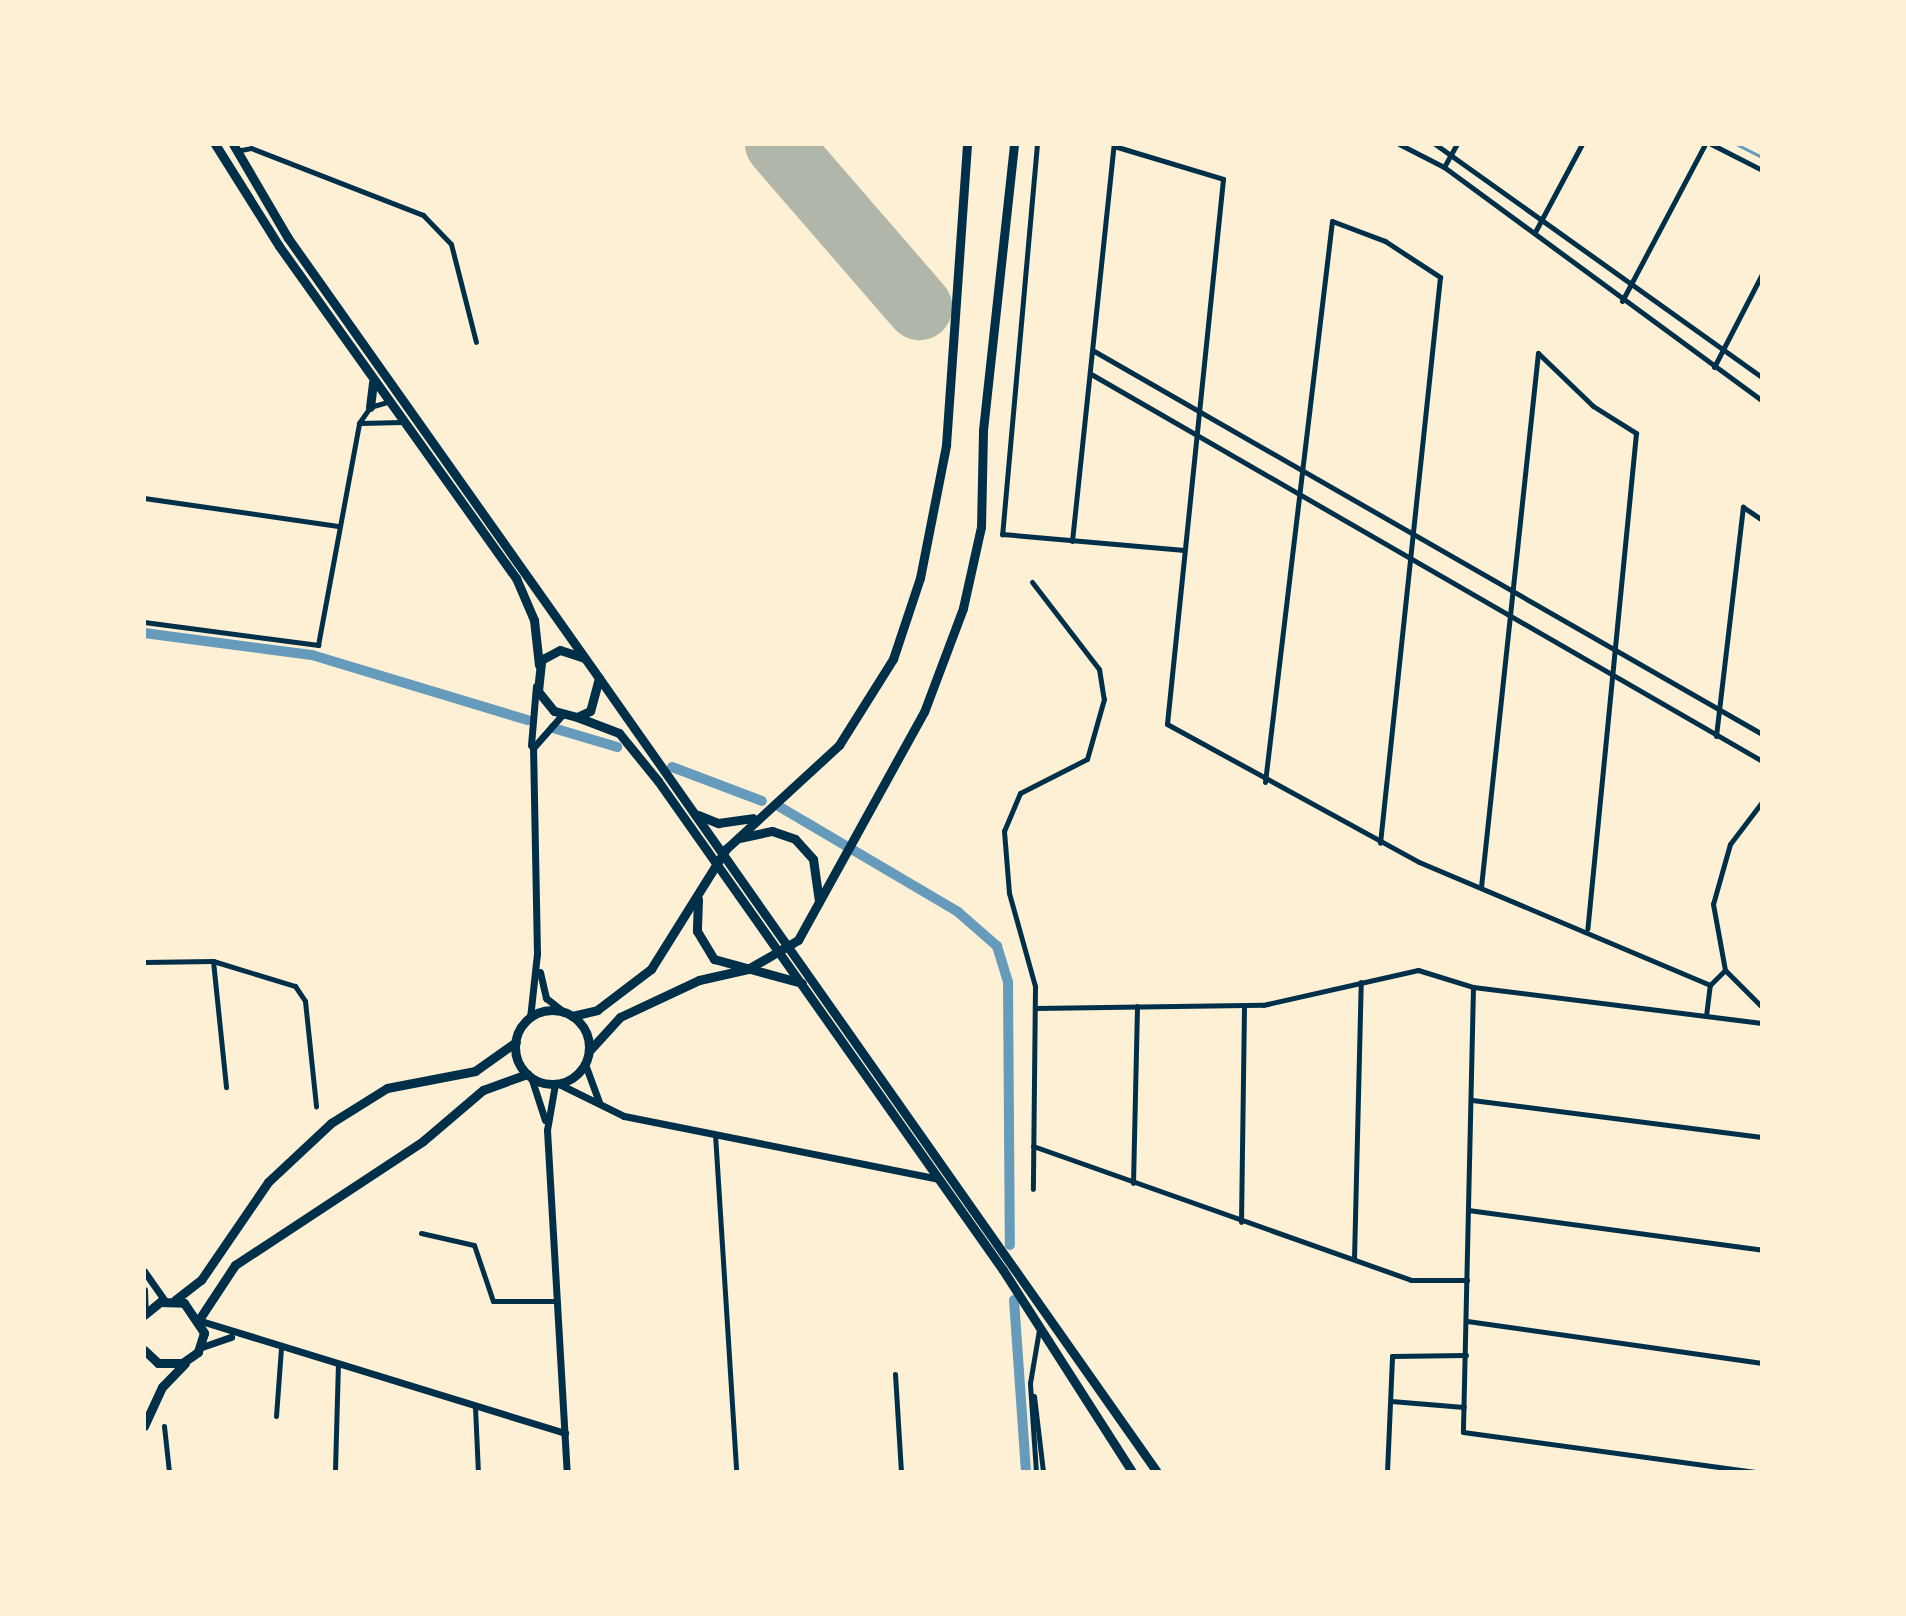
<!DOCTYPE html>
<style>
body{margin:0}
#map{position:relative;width:1906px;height:1616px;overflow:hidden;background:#fdf0d5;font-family:Karla,sans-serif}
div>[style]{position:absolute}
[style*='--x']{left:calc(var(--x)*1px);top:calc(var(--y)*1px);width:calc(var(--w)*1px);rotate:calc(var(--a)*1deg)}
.stream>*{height:3px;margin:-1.5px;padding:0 1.5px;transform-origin:1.5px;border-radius:1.5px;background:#669bbc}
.canal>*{height:10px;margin:-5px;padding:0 5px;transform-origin:5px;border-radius:5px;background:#669bbc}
.runway>*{height:66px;margin:-33px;padding:0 33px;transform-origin:33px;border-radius:33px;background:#b1b6ab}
.minor>*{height:5px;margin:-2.5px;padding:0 2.5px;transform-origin:2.5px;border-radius:2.5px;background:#003049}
.tertiary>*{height:7px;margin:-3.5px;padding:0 3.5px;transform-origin:3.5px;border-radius:3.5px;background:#003049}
.primary>*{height:9px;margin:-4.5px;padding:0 4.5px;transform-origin:4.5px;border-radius:4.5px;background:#003049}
.trunk>*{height:9px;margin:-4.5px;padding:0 4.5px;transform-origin:4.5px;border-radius:4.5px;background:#003049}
.trunk>.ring{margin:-4.5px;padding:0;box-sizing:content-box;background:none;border:9px solid #003049;border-radius:50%}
span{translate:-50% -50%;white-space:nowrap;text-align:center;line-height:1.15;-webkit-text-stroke:8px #fdf0d5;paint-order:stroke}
.frame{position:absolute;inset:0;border:146px solid #fdf0d5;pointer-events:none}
</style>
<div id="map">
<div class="stream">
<div style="--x:1736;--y:144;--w:29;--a:27"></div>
</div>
<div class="canal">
<div style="--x:144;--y:633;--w:169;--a:7.5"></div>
<div style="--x:312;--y:655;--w:225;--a:16.8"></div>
<div style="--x:553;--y:728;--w:67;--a:16.5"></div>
<div style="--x:672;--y:767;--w:96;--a:20.7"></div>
<div style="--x:780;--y:807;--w:207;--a:30.5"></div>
<div style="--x:958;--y:912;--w:52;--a:41.1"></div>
<div style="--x:997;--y:946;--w:38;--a:73"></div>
<div style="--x:1008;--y:982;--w:263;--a:89.6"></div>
<div style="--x:1014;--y:1300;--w:172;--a:86"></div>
</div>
<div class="runway">
<div style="--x:778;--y:144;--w:216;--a:49.1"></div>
</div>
<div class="minor">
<div style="--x:1037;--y:144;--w:392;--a:95.1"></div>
<div style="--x:1002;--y:534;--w:183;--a:5"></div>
<div style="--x:1399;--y:144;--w:51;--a:27.1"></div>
<div style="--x:1444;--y:167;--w:395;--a:36.3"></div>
<div style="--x:1435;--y:144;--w:402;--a:35.5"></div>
<div style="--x:1711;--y:144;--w:57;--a:27"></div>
<div style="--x:1114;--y:146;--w:114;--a:16.8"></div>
<div style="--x:1223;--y:179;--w:548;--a:95.87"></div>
<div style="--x:1167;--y:724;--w:287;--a:28.7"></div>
<div style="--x:1419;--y:862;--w:316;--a:22.9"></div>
<div style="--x:1710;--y:985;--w:21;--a:-45"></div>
<div style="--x:236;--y:151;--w:15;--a:-11"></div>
<div style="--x:251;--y:148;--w:185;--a:21.3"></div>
<div style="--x:423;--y:215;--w:40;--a:46"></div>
<div style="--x:451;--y:244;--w:101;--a:75.7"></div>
<div style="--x:1444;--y:167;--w:26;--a:-61"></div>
<div style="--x:1535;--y:232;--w:100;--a:-61.9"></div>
<div style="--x:1622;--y:301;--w:178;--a:-62.1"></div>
<div style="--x:1094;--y:351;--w:770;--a:29.83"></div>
<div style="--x:1714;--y:367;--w:105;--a:-62.7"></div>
<div style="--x:1091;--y:374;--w:775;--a:29.97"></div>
<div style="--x:360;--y:423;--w:42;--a:-1.4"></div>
<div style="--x:144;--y:498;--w:196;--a:8.2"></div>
<div style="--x:1072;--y:541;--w:399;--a:-84"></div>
<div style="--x:1032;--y:582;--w:110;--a:52.4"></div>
<div style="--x:1099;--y:669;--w:30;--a:81"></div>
<div style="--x:1104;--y:699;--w:62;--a:105.8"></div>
<div style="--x:1087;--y:759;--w:75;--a:153.1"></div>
<div style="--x:1020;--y:793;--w:41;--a:112.8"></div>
<div style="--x:1004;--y:831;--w:62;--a:85.4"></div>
<div style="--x:1009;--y:893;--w:97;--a:74.4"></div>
<div style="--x:1035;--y:986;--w:203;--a:90.6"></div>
<div style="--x:144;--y:622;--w:176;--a:7.5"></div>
<div style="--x:318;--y:645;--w:226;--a:-79.5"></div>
<div style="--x:359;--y:423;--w:19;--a:-55"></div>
<div style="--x:370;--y:407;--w:22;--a:-16"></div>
<div style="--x:1716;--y:736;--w:231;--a:-83.3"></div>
<div style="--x:1743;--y:507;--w:23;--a:34"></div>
<div style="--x:1265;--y:782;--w:565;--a:-83.19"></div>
<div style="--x:1332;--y:221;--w:57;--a:20.7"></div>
<div style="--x:1385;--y:241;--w:66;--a:33.2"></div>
<div style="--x:1440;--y:277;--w:569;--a:96.05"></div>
<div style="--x:1762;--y:802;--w:53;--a:127.3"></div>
<div style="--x:1730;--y:844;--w:62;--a:105.8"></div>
<div style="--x:1713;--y:904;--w:67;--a:79.7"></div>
<div style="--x:1725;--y:970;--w:52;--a:45"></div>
<div style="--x:1481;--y:887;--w:537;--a:-83.91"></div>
<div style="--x:1538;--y:353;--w:76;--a:43.9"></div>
<div style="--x:1593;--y:406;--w:51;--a:32.1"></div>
<div style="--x:1636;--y:433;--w:498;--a:95.6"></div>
<div style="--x:213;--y:961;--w:127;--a:84.1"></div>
<div style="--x:144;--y:962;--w:69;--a:-0.8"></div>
<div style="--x:213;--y:961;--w:86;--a:17"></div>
<div style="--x:295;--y:986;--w:18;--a:56"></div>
<div style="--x:305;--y:1001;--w:106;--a:84"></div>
<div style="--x:1473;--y:987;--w:445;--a:91.3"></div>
<div style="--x:1463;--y:1432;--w:295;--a:7.8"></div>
<div style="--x:1036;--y:1008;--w:227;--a:-0.8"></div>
<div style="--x:1263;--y:1005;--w:159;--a:-12.7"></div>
<div style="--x:1418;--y:970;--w:58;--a:17.2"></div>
<div style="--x:1473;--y:987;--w:291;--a:7.1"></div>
<div style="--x:1706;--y:1016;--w:31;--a:-83"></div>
<div style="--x:1472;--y:1100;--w:292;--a:7.3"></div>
<div style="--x:715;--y:1134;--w:339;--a:86.4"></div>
<div style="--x:1033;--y:1146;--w:401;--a:19.5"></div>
<div style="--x:1411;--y:1280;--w:56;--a:0"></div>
<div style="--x:1133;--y:1183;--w:177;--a:-88.7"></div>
<div style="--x:1468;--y:1210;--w:297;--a:7.7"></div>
<div style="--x:1241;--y:1222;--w:216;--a:-89.2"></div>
<div style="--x:421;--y:1233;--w:54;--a:12.8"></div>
<div style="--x:474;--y:1245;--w:59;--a:71.3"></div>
<div style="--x:493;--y:1301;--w:64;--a:0"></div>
<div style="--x:1354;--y:1259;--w:277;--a:-88.6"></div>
<div style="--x:1467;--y:1321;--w:298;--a:8.1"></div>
<div style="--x:895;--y:1374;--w:98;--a:86.5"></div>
<div style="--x:1034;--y:1396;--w:77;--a:83.2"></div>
<div style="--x:1391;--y:1401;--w:73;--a:4.7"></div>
<div style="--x:475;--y:1407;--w:65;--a:87.4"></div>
<div style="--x:276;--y:1416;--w:68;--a:-85.8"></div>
<div style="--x:164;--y:1426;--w:46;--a:83.8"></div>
<div style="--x:335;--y:1470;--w:107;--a:-88.4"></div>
<div style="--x:1036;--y:1472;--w:89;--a:-93.9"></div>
<div style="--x:1030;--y:1383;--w:54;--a:-80.4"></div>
<div style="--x:1387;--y:1472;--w:116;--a:-87.5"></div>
<div style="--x:1392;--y:1356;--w:74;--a:-0.8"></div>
</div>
<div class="tertiary">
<div style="--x:531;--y:745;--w:59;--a:-85.2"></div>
<div style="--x:540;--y:972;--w:27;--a:77"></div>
<div style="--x:546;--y:998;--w:23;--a:38"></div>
<div style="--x:530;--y:1018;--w:64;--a:-83.8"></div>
<div style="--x:537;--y:954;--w:206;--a:-91.1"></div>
<div style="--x:533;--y:748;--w:44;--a:-48.7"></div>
<div style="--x:585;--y:1064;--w:40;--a:69.8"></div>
<div style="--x:531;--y:1077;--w:45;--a:72"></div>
<div style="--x:555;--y:1084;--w:47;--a:99.9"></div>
<div style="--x:547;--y:1130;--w:343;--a:86.7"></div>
<div style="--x:559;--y:1084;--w:72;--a:26.2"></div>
<div style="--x:624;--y:1116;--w:320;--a:11.3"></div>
<div style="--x:144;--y:1271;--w:37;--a:55"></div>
<div style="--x:144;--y:1290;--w:24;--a:88"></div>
<div style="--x:201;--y:1321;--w:381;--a:17.1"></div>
<div style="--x:199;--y:1348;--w:34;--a:-19"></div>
</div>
<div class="primary">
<div style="--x:215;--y:144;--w:120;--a:57.9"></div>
<div style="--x:279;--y:246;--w:408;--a:54.5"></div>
<div style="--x:516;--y:578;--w:46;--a:66.8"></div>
<div style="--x:534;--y:620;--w:45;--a:83.7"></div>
<div style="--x:233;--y:144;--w:109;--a:59.7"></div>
<div style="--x:288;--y:238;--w:539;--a:54.75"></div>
<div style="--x:599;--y:678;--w:34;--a:105"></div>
<div style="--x:590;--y:711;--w:14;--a:155"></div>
<div style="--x:577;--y:717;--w:24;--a:-165"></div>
<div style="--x:554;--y:711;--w:26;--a:-129"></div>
<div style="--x:538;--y:691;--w:31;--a:-84"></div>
<div style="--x:541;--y:660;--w:21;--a:-28"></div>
<div style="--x:560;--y:650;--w:25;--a:18"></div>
<div style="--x:370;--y:407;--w:25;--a:-83"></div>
<div style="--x:599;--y:678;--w:970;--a:54.9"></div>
<div style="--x:577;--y:717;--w:45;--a:20.9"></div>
<div style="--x:619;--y:733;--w:62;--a:50.9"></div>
<div style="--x:658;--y:781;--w:598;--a:54.8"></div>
<div style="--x:1003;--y:1270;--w:240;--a:57.4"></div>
</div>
<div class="trunk">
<div style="--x:698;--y:815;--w:22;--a:22"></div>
<div style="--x:718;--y:823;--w:35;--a:-8"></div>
<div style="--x:739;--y:838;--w:34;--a:-12"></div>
<div style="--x:772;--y:831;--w:24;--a:19"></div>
<div style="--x:795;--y:839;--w:27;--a:48"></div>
<div style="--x:813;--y:859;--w:42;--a:81.9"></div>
<div style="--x:698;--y:899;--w:32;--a:92"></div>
<div style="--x:697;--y:931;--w:33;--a:59"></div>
<div style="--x:714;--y:959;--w:91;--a:15.3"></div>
<div class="ring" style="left:515px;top:1010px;width:65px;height:65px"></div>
<div style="--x:572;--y:1016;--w:26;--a:-13"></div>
<div style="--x:597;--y:1010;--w:68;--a:-37.2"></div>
<div style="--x:651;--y:969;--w:142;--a:-58"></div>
<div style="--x:726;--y:849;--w:154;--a:-42.6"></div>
<div style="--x:839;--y:745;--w:102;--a:-57.9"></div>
<div style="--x:893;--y:659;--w:85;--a:-71.6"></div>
<div style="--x:920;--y:578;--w:136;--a:-78.9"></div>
<div style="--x:946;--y:445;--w:302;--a:-86"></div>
<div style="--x:589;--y:1051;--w:46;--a:-47.6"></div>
<div style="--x:620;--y:1017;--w:87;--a:-25.1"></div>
<div style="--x:699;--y:980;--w:50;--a:-12.7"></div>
<div style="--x:748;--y:969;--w:58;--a:-30.1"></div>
<div style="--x:798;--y:940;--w:260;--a:-61.1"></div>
<div style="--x:924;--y:712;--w:111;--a:-69.4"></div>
<div style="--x:963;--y:608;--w:83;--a:-77.5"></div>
<div style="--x:981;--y:527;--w:97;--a:-88.8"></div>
<div style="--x:983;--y:430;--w:288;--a:-83.8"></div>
<div style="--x:175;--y:1300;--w:33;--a:-38"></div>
<div style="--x:201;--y:1280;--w:119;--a:-55.6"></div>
<div style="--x:268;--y:1182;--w:86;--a:-43.1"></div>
<div style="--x:331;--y:1123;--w:66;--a:-32"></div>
<div style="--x:387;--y:1088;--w:90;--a:-10.9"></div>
<div style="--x:475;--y:1071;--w:50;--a:-35.3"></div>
<div style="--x:144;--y:1315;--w:21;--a:-39"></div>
<div style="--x:160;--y:1302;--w:24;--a:2"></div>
<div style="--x:184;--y:1303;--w:36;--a:56"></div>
<div style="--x:204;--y:1333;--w:20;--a:108"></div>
<div style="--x:198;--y:1352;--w:19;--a:145"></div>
<div style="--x:182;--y:1363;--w:24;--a:180"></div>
<div style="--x:158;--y:1363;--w:19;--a:-137"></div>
<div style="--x:200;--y:1318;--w:64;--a:-56.6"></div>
<div style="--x:235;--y:1265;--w:225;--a:-33.4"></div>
<div style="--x:423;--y:1141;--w:79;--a:-40.4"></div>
<div style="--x:483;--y:1090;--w:47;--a:-20"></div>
<div style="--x:144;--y:1426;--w:43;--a:-65.2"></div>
<div style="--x:162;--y:1387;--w:33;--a:-46"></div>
</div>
<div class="frame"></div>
</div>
